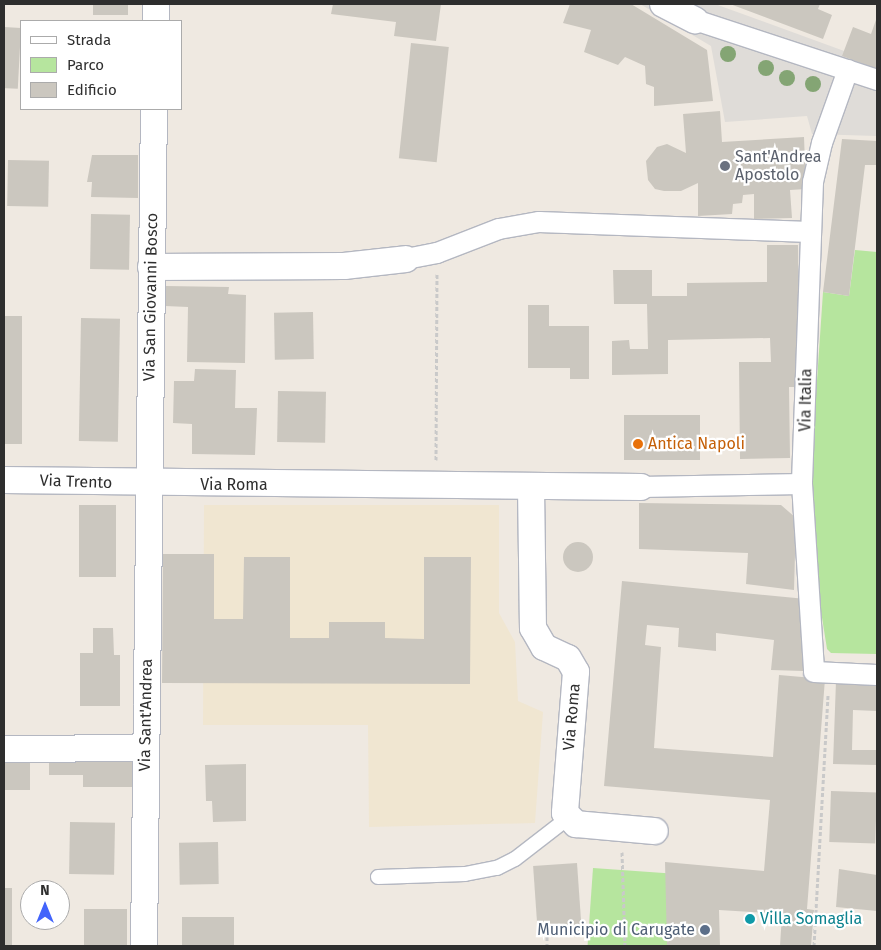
<!DOCTYPE html>
<style>
body{margin:0}
#map{position:relative;width:881px;height:950px;overflow:hidden;background:#efe9e1;font-family:"Fira Sans",sans-serif}
div>[style]{position:absolute}
[style*='--x']{left:calc(var(--x)*1px);top:calc(var(--y)*1px);width:calc(var(--w)*1px);rotate:calc(var(--a)*1deg)}
.education>*{inset:0;background:#f0e6d1}
.green>*{inset:0;background:#b6e59e;transform-origin:0 0}
.plaza>*{inset:0;background:#dfdcd8}
.building>*{inset:0;background:#cbc7bf;transform-origin:0 0}
.round{border-radius:50%}
.path>*{height:3px;margin-top:-1.5px;transform-origin:0;background:repeating-linear-gradient(90deg,#c9c9c9 0 4px,transparent 0 6.5px)}
.roads{filter:drop-shadow(1px 0 #b4b7c1) drop-shadow(-1px 0 #b4b7c1) drop-shadow(0 1px #b4b7c1) drop-shadow(0 -1px #b4b7c1)}
.service>*{height:14px;margin:-7px;padding:0 7px;transform-origin:7px;border-radius:7px;background:#fff}
.pedestrian>*{height:20px;margin:-10px;padding:0 10px;transform-origin:10px;border-radius:10px;background:#fff}
.minor>*{height:26px;margin:-13px;padding:0 13px;transform-origin:13px;border-radius:13px;background:#fff}
.trees>*{width:16px;height:16px;margin:-8px;border-radius:50%;background:#84a574}
.dots>*{width:14px;height:14px;translate:-50% -50%;box-sizing:border-box;border:2px solid #fff;border-radius:50%}
span{translate:-50% -50%;white-space:nowrap;text-align:center;line-height:1.15;-webkit-text-stroke:4.5px #fff;paint-order:stroke}
.worship-label{font-size:16px;color:#5b616d}
.left{translate:0 -50%;text-align:left}
.street-label{font-size:16px;color:#2e2e2e}
.food-label{font-size:16px;color:#c56008}
.culture-label{font-size:16px;color:#0d838f}
.service-label{font-size:16px;color:#4e5e75}
.right{translate:-100% -50%;text-align:right}
.frame{position:absolute;inset:0;border:5px solid #2e2e2e;pointer-events:none}
.legend{position:absolute;left:20px;top:20px;width:162px;height:90px;box-sizing:border-box;background:#fff;border:1px solid #ababab;margin:0;padding:6px 9px;list-style:none;font-size:15px;color:#2e2e2e}
.legend li{display:flex;align-items:center;gap:10px;height:25px}
.legend b{width:25px;border:1px solid #ababab}
.north{position:absolute;left:20px;top:880px;width:50px;height:50px;box-sizing:border-box;background:#fff;border:1px solid #ababab;border-radius:50%;rotate:0deg;font-size:14px;font-weight:700;line-height:20px;text-align:center;color:#2e2e2e}
.north::after{content:'';display:block;margin:auto;width:18px;height:22px;background:#4264fb;clip-path:polygon(50% 0,100% 100%,50% 72%,0 100%)}
</style>
<div id="map">
<div class="education">
<div style="clip-path:polygon(204px 505px,499px 505px,499px 613px,515px 642px,518px 701px,543px 712px,535px 823px,369px 827px,368px 725px,203px 725px)"></div>
</div>
<div class="green">
<div style="clip-path:polygon(855px 250px,877px 252px,877px 654px,831px 653px,827px 649px,813px 561px,810px 484px,823px 292px,849px 296px)"></div>
<div style="left:593px;top:868px;width:85px;height:78px;rotate:4deg"></div>
</div>
<div class="plaza">
<div style="clip-path:polygon(640px 4px,715px 4px,877px 63px,877px 136px,812px 134px,807px 116px,725px 122px,711px 46px)"></div>
</div>
<div class="building">
<div style="left:93px;top:4px;width:35px;height:11px"></div>
<div style="clip-path:polygon(333px 4px,441px 4px,436px 41px,394px 36px,396px 22px,331px 14px)"></div>
<div style="clip-path:polygon(570px 4px,631px 4px,707px 50px,713px 101px,654px 106px,654px 87px,646px 84px,645px 66px,625px 57px,618px 65px,584px 52px,591px 30px,563px 23px)"></div>
<div style="clip-path:polygon(730px 4px,820px 4px,818px 9px,832px 15px,823px 39px)"></div>
<div style="clip-path:polygon(877px 17px,877px 69px,842px 56px,853px 27px,871px 34px)"></div>
<div style="left:4px;top:27px;width:17px;height:61px;rotate:3deg"></div>
<div style="left:411px;top:43px;width:38px;height:116px;rotate:6deg"></div>
<div style="clip-path:polygon(720px 111px,722px 142px,804px 137px,806px 189px,790px 190px,792px 218px,754px 219px,754px 194px,743px 195px,742px 203px,733px 204px,732px 214px,698px 216px,698px 183px,681px 191px,664px 191px,655px 189px,648px 180px,646px 161px,657px 147px,667px 144px,686px 153px,683px 114px)"></div>
<div style="clip-path:polygon(842px 139px,877px 141px,877px 165px,865px 165px,849px 296px,823px 292px)"></div>
<div style="clip-path:polygon(92px 155px,138px 155px,138px 198px,91px 197px,92px 182px,87px 182px)"></div>
<div style="left:8px;top:160px;width:41px;height:46px;rotate:1deg"></div>
<div style="left:91px;top:214px;width:39px;height:55px;rotate:1deg"></div>
<div style="clip-path:polygon(767px 245px,798px 245px,800px 387px,789px 387px,790px 458px,740px 459px,739px 362px,771px 362px,770px 338px,668px 340px,668px 374px,612px 375px,612px 341px,629px 340px,630px 349px,648px 349px,647px 304px,614px 304px,613px 270px,652px 270px,652px 296px,687px 296px,687px 283px,767px 282px)"></div>
<div style="clip-path:polygon(166px 286px,229px 287px,228px 294px,246px 295px,245px 363px,187px 362px,188px 307px,165px 306px)"></div>
<div style="clip-path:polygon(528px 305px,549px 305px,549px 326px,589px 326px,589px 379px,570px 379px,570px 368px,528px 368px)"></div>
<div style="left:313px;top:312px;width:47px;height:39px;rotate:89deg"></div>
<div style="left:4px;top:316px;width:18px;height:128px"></div>
<div style="left:81px;top:318px;width:39px;height:123px;rotate:1deg"></div>
<div style="clip-path:polygon(195px 369px,236px 370px,235px 408px,257px 408px,255px 455px,192px 454px,192px 424px,173px 423px,174px 381px,194px 381px)"></div>
<div style="left:278px;top:391px;width:48px;height:51px;rotate:1deg"></div>
<div style="left:624px;top:415px;width:76px;height:45px"></div>
<div style="clip-path:polygon(639px 503px,781px 505px,796px 518px,794px 590px,746px 584px,748px 553px,639px 549px)"></div>
<div style="left:79px;top:505px;width:37px;height:72px"></div>
<div class="round" style="left:563px;top:542px;width:30px;height:30px"></div>
<div style="clip-path:polygon(163px 554px,214px 554px,214px 619px,243px 619px,244px 557px,290px 557px,290px 638px,329px 638px,329px 622px,385px 622px,385px 638px,424px 639px,424px 557px,471px 557px,470px 684px,162px 683px)"></div>
<div style="clip-path:polygon(622px 581px,806px 599px,803px 671px,771px 670px,774px 640px,716px 633px,716px 651px,678px 647px,679px 628px,647px 625px,645px 645px,661px 647px,654px 748px,773px 757px,779px 675px,825px 679px,807px 909px,814px 910px,811px 946px,780px 946px,782px 914px,719px 910px,720px 946px,667px 946px,665px 862px,764px 871px,770px 800px,604px 786px)"></div>
<div style="clip-path:polygon(93px 628px,113px 628px,114px 655px,120px 655px,120px 706px,80px 706px,80px 653px,93px 653px)"></div>
<div style="clip-path:polygon(836px 681px,877px 683px,877px 711px,853px 710px,852px 750px,877px 750px,877px 765px,833px 764px)"></div>
<div style="clip-path:polygon(49px 755px,133px 755px,133px 787px,83px 787px,83px 775px,49px 775px)"></div>
<div style="left:4px;top:756px;width:26px;height:34px"></div>
<div style="clip-path:polygon(246px 764px,246px 821px,213px 822px,212px 801px,206px 801px,205px 765px)"></div>
<div style="left:831px;top:791px;width:46px;height:51px;rotate:2deg"></div>
<div style="left:70px;top:822px;width:45px;height:52px;rotate:1deg"></div>
<div style="left:218px;top:842px;width:42px;height:39px;rotate:89deg"></div>
<div style="left:577px;top:863px;width:65px;height:44px;rotate:86deg"></div>
<div style="clip-path:polygon(839px 869px,877px 875px,877px 911px,836px 907px)"></div>
<div style="left:4px;top:888px;width:8px;height:58px"></div>
<div style="left:84px;top:909px;width:43px;height:37px"></div>
<div style="left:234px;top:917px;width:29px;height:52px;rotate:90deg"></div>
</div>
<div class="path">
<div style="--x:436;--y:460;--w:186;--a:-89.7"></div>
<div style="--x:622;--y:852;--w:94;--a:88.2"></div>
<div style="--x:547;--y:930;--w:16;--a:90"></div>
<div style="--x:814;--y:946;--w:253;--a:-86.8"></div>
</div>
<div class="roads">
<div class="service">
<div style="--x:378;--y:877;--w:87;--a:-2"></div>
<div style="--x:465;--y:874;--w:33;--a:-11"></div>
<div style="--x:497;--y:868;--w:20;--a:-27"></div>
<div style="--x:515;--y:859;--w:67;--a:-37.7"></div>
</div>
<div class="pedestrian">
<div style="--x:695;--y:20;--w:192;--a:18.2"></div>
<div style="--x:848;--y:70;--w:77;--a:109.6"></div>
<div style="--x:822;--y:143;--w:40;--a:103"></div>
<div style="--x:813;--y:182;--w:302;--a:92.1"></div>
<div style="--x:802;--y:484;--w:188;--a:86.3"></div>
<div style="--x:814;--y:672;--w:63;--a:2.7"></div>
<div style="--x:406;--y:259;--w:32;--a:-11"></div>
<div style="--x:437;--y:253;--w:66;--a:-21.2"></div>
<div style="--x:499;--y:229;--w:41;--a:-9.9"></div>
<div style="--x:539;--y:222;--w:271;--a:2.1"></div>
<div style="--x:641;--y:487;--w:161;--a:-1.1"></div>
</div>
<div class="minor">
<div style="--x:663;--y:4;--w:36;--a:27"></div>
<div style="--x:156;--y:21;--w:17;--a:-90"></div>
<div style="--x:151;--y:267;--w:193;--a:-0.3"></div>
<div style="--x:344;--y:266;--w:62;--a:-6.4"></div>
<div style="--x:4;--y:480;--w:637;--a:0.63"></div>
<div style="--x:531;--y:487;--w:141;--a:89.2"></div>
<div style="--x:533;--y:628;--w:22;--a:60"></div>
<div style="--x:544;--y:647;--w:26;--a:25"></div>
<div style="--x:568;--y:658;--w:16;--a:60"></div>
<div style="--x:576;--y:672;--w:141;--a:94.5"></div>
<div style="--x:565;--y:813;--w:16;--a:45"></div>
<div style="--x:576;--y:824;--w:79;--a:5.1"></div>
<div style="--x:4;--y:749;--w:141;--a:-0.4"></div>
<div style="--x:144;--y:946;--w:837;--a:-89.32"></div>
</div>
</div>
<div class="trees">
<div style="left:728px;top:54px"></div>
<div style="left:766px;top:68px"></div>
<div style="left:787px;top:78px"></div>
<div style="left:813px;top:84px"></div>
</div>
<div class="dots">
<div style="left:725px;top:166px;background:#6b7280"></div>
<div style="left:638px;top:444px;background:#e8710a"></div>
<div style="left:750px;top:919px;background:#0f9aa8"></div>
<div style="left:705px;top:930px;background:#5c6f8a"></div>
</div>
<div class="worship-label">
<span class="left" style="left:735px;top:166px">Sant'Andrea<br>Apostolo</span>
</div>
<div class="street-label">
<span style="left:151px;top:297px;rotate:-89deg">Via San Giovanni Bosco</span>
<span style="left:806px;top:400px;rotate:-89deg">Via Italia</span>
<span style="left:76px;top:482px;rotate:2deg">Via Trento</span>
<span style="left:234px;top:485px">Via Roma</span>
<span style="left:146px;top:715px;rotate:-89deg">Via Sant'Andrea</span>
<span style="left:572px;top:717px;rotate:-85deg">Via Roma</span>
</div>
<div class="food-label">
<span class="left" style="left:648px;top:444px">Antica Napoli</span>
</div>
<div class="culture-label">
<span class="left" style="left:760px;top:919px">Villa Somaglia</span>
</div>
<div class="service-label">
<span class="right" style="left:695px;top:930px">Municipio di Carugate</span>
</div>
<div class="frame"></div>
<ul class="legend">
<li><b style="height:6px;background:#fff"></b>Strada</li>
<li><b style="height:14px;background:#b6e59e"></b>Parco</li>
<li><b style="height:14px;background:#cbc7bf"></b>Edificio</li>
</ul>
<div class="north">N</div>
</div>
